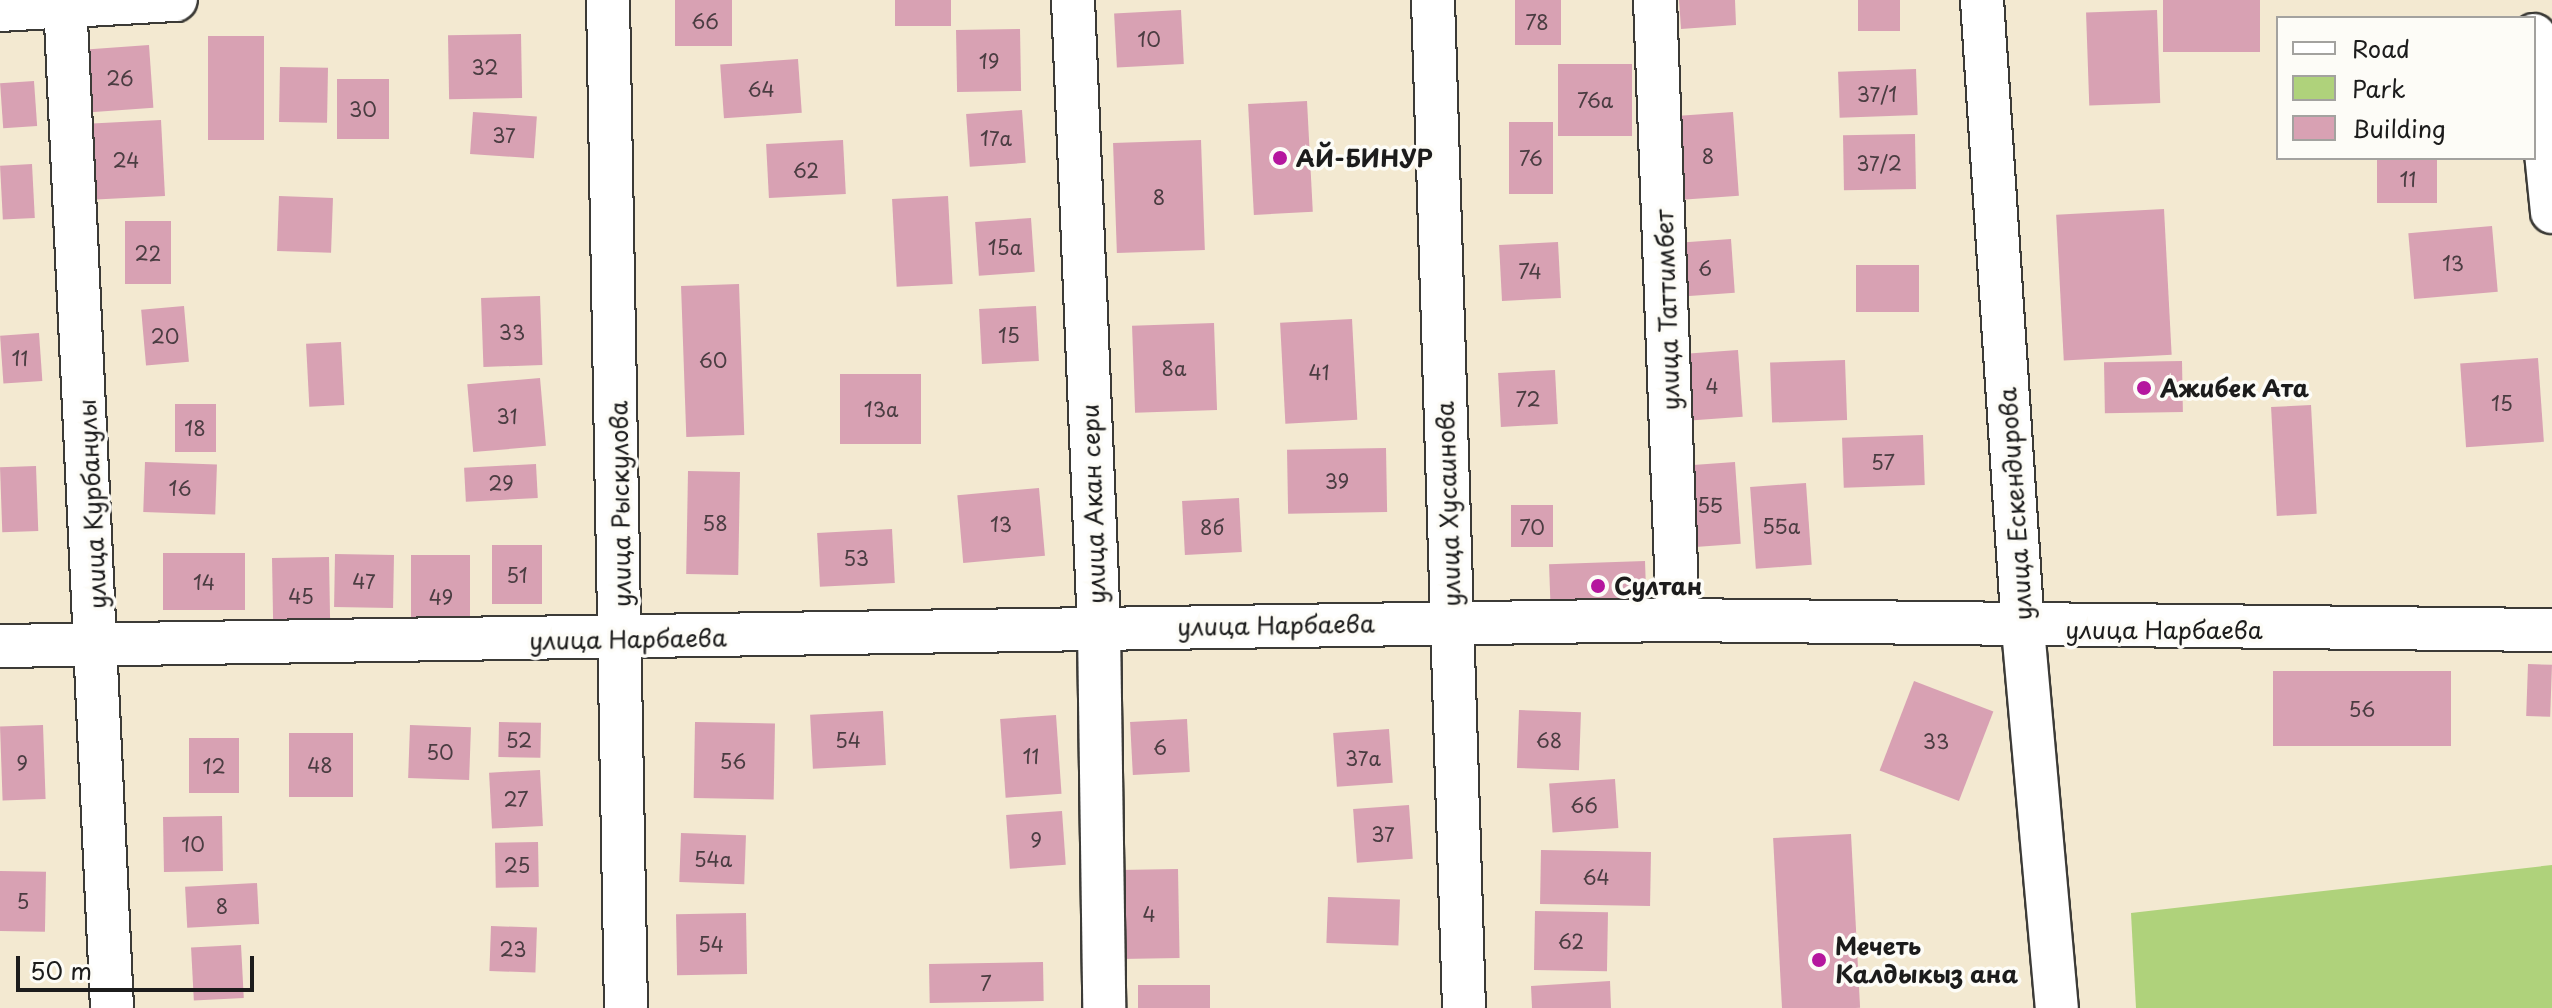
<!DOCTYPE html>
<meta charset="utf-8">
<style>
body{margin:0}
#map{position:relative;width:2552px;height:1008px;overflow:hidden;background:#f3e9d1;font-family:"Playpen Sans",sans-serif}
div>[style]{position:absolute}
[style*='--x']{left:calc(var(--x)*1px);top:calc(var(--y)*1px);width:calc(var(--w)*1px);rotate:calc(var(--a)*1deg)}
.green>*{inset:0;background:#afd27b}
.building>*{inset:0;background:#d8a1b3;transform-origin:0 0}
.roads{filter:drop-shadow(2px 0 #3c3b37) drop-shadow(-2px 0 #3c3b37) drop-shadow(0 2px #3c3b37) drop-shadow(0 -2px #3c3b37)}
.minor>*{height:42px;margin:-21px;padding:0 21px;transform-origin:21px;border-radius:21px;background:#fff}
.dots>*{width:22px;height:22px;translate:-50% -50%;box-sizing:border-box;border:4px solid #fdfcf7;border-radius:50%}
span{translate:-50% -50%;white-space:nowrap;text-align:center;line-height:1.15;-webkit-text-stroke:7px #fdfcf7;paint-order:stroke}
.number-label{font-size:20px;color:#4b3d42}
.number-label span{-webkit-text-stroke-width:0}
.poi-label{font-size:24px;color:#1c1c1c;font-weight:700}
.left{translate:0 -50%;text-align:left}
.street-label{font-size:24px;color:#1c1c1c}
.legend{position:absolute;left:2276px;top:16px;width:260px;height:144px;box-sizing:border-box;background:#fdfcf7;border:2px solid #a3a29f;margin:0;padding:10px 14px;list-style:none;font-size:24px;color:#1c1c1c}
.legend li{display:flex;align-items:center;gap:16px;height:40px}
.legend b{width:40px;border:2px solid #a3a29f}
.scale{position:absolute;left:16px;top:956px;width:238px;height:36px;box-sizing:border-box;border:4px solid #1c1c1c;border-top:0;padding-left:10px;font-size:24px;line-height:28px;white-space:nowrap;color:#1c1c1c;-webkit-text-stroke:6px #fdfcf7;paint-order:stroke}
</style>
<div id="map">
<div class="green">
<div style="clip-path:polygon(2552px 865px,2552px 1008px,2136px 1008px,2131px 913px)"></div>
</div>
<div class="building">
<div style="left:675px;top:0;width:57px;height:46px"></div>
<div style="left:895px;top:0;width:56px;height:26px"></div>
<div style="left:1515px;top:0;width:46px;height:45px"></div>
<div style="clip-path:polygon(1679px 0,1735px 0,1736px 25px,1681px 29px)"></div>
<div style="left:1858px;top:0;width:42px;height:31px"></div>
<div style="left:2163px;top:0;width:97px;height:52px"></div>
<div style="left:1181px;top:10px;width:54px;height:67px;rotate:87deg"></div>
<div style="left:2157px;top:10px;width:93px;height:71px;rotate:88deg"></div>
<div style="left:1020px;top:29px;width:62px;height:64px;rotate:89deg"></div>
<div style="left:521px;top:34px;width:64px;height:73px;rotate:89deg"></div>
<div style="left:208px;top:36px;width:56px;height:104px"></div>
<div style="left:149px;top:45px;width:63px;height:63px;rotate:86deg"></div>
<div style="left:798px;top:59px;width:54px;height:78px;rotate:86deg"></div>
<div style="left:1558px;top:64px;width:74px;height:72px"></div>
<div style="left:280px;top:67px;width:48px;height:55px;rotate:1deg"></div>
<div style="left:1916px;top:69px;width:46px;height:78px;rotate:88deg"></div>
<div style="left:337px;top:79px;width:52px;height:60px"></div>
<div style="left:34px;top:81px;width:45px;height:34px;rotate:86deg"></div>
<div style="left:1307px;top:101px;width:111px;height:59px;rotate:87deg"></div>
<div style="left:1022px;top:110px;width:53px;height:56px;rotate:86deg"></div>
<div style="left:473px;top:112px;width:64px;height:42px;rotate:4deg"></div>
<div style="left:1733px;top:112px;width:84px;height:57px;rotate:86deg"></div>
<div style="left:161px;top:120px;width:76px;height:74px;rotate:87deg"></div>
<div style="left:1509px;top:122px;width:44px;height:72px"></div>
<div style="left:1915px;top:134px;width:55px;height:72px;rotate:89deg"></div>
<div style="left:843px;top:140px;width:54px;height:77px;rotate:87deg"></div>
<div style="left:1201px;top:140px;width:110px;height:88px;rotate:88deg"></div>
<div style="left:2377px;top:158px;width:60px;height:45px"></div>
<div style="left:32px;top:164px;width:54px;height:32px;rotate:87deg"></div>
<div style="left:279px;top:196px;width:54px;height:55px;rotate:2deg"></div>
<div style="left:948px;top:196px;width:88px;height:56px;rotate:87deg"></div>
<div style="left:2164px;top:209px;width:146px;height:108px;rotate:87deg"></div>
<div style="left:1031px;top:218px;width:54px;height:56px;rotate:86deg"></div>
<div style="left:125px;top:221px;width:46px;height:63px"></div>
<div style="left:2492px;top:226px;width:66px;height:84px;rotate:85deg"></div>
<div style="left:1731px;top:239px;width:54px;height:56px;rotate:86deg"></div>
<div style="left:1558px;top:242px;width:56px;height:59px;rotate:87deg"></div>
<div style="left:1919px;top:265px;width:47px;height:63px;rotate:90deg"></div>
<div style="left:739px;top:284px;width:151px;height:58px;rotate:88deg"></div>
<div style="left:540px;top:296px;width:69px;height:59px;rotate:88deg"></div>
<div style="left:184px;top:306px;width:56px;height:43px;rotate:85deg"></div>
<div style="left:1036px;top:306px;width:55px;height:57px;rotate:87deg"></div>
<div style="left:1352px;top:319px;width:101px;height:72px;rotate:87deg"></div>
<div style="left:1214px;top:323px;width:87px;height:82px;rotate:88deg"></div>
<div style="left:39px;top:333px;width:48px;height:39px;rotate:86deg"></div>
<div style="left:341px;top:342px;width:63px;height:35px;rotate:87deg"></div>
<div style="left:1738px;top:350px;width:67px;height:56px;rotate:86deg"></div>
<div style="left:2538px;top:358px;width:84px;height:78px;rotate:86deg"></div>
<div style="left:1845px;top:360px;width:60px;height:75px;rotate:88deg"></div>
<div style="left:2182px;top:361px;width:51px;height:78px;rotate:89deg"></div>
<div style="left:1555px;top:370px;width:54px;height:57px;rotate:87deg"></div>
<div style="left:921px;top:374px;width:70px;height:81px;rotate:90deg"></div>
<div style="left:540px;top:378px;width:68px;height:73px;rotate:85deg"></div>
<div style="left:175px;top:404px;width:41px;height:48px"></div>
<div style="left:2311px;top:405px;width:109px;height:40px;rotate:87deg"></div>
<div style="left:1923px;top:435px;width:50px;height:81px;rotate:88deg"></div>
<div style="left:1386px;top:448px;width:64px;height:99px;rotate:89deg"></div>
<div style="left:145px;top:462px;width:72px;height:50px;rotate:2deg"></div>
<div style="left:1735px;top:462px;width:82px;height:56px;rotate:86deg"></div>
<div style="left:536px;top:464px;width:34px;height:72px;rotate:87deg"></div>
<div style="left:36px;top:466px;width:65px;height:36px;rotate:88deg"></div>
<div style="left:688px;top:471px;width:52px;height:103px;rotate:1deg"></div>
<div style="left:1806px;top:483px;width:82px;height:56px;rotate:86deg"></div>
<div style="left:1039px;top:488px;width:68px;height:82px;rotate:85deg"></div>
<div style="left:1239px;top:498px;width:54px;height:57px;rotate:87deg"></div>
<div style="left:1553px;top:505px;width:42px;height:42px;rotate:90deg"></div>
<div style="left:892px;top:529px;width:54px;height:75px;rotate:87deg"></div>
<div style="left:542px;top:545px;width:59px;height:50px;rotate:90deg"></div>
<div style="left:163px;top:553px;width:82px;height:57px"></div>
<div style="left:335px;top:554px;width:59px;height:53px;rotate:1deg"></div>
<div style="left:411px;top:555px;width:59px;height:83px"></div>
<div style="left:329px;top:557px;width:76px;height:57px;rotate:89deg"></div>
<div style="left:1645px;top:561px;width:47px;height:96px;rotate:88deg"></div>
<div style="left:2528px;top:664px;width:24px;height:52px;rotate:2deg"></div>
<div style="left:2273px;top:671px;width:178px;height:75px"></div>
<div style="left:1914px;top:681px;width:85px;height:96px;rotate:21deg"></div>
<div style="left:1519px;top:710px;width:62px;height:58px;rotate:2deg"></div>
<div style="left:883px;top:711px;width:54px;height:73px;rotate:87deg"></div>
<div style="left:1056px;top:715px;width:79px;height:56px;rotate:86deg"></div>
<div style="left:1187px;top:719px;width:53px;height:57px;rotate:87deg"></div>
<div style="left:499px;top:722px;width:42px;height:35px;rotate:1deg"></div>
<div style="left:695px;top:722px;width:80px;height:76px;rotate:1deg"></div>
<div style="left:43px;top:725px;width:74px;height:43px;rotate:88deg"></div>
<div style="left:410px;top:725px;width:61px;height:53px;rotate:2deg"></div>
<div style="left:1389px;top:729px;width:54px;height:56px;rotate:86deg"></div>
<div style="left:289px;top:733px;width:64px;height:64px"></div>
<div style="left:239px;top:738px;width:55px;height:50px;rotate:90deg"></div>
<div style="left:540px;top:770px;width:56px;height:51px;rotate:87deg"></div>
<div style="left:1615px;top:779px;width:49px;height:66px;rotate:86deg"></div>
<div style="left:1409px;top:805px;width:54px;height:56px;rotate:86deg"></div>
<div style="left:1062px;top:811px;width:54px;height:56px;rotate:86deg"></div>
<div style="left:222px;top:816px;width:55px;height:59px;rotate:89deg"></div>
<div style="left:681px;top:833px;width:65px;height:49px;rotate:2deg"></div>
<div style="left:1851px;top:834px;width:174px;height:78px;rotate:87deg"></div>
<div style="left:538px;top:842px;width:45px;height:43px;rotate:89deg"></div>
<div style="left:1541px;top:850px;width:110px;height:54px;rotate:1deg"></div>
<div style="left:1178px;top:869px;width:89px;height:59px;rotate:89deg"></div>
<div style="left:0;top:871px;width:46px;height:60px;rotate:1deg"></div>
<div style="left:257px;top:883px;width:41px;height:72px;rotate:87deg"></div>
<div style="left:1328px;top:897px;width:72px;height:46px;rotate:2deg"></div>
<div style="left:1535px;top:911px;width:73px;height:59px;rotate:1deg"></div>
<div style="left:746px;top:913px;width:61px;height:70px;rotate:89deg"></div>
<div style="left:491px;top:926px;width:46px;height:45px;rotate:2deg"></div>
<div style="left:241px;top:945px;width:53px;height:50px;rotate:87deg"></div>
<div style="left:1043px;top:962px;width:39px;height:114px;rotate:89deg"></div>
<div style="clip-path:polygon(1610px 981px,1611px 1008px,1532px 1008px,1531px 986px)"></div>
<div style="left:1210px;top:985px;width:23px;height:72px;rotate:90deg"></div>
</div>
<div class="roads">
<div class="minor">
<div style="--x:65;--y:0;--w:1009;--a:87.33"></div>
<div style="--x:608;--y:0;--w:1008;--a:88.98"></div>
<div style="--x:1073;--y:0;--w:629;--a:87.63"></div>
<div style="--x:1099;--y:628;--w:380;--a:89.2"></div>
<div style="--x:1433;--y:0;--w:1008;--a:88.24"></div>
<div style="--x:1655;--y:0;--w:620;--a:87.88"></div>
<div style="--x:1982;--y:0;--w:630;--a:86.27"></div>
<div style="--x:2023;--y:629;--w:381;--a:84.9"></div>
<div style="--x:0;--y:10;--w:176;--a:-3.3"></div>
<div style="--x:2534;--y:35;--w:178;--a:84.2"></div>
<div style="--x:0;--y:646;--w:1678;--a:-0.89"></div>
<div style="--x:1678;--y:620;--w:874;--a:0.66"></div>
</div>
</div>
<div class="dots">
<div style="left:1280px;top:158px;background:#b5179e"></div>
<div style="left:2144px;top:388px;background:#b5179e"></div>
<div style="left:1598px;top:586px;background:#b5179e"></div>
<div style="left:1819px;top:960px;background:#b5179e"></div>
</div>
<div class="number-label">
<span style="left:705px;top:21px">66</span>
<span style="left:1537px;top:22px">78</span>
<span style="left:1149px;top:39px">10</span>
<span style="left:989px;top:61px">19</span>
<span style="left:485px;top:67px">32</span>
<span style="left:120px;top:78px">26</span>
<span style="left:761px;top:89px">64</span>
<span style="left:1877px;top:94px">37/1</span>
<span style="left:1595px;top:100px">76а</span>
<span style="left:363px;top:109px">30</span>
<span style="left:504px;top:135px">37</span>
<span style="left:996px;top:138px">17а</span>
<span style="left:1708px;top:156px">8</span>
<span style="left:1531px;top:158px">76</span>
<span style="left:126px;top:160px">24</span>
<span style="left:1879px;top:163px">37/2</span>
<span style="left:806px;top:170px">62</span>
<span style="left:2408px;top:179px">11</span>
<span style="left:1159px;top:197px">8</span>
<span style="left:1005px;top:247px">15а</span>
<span style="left:148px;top:253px">22</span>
<span style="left:2453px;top:263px">13</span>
<span style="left:1705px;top:268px">6</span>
<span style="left:1530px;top:271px">74</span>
<span style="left:512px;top:332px">33</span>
<span style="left:1009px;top:335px">15</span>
<span style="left:165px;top:336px">20</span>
<span style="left:20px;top:358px">11</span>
<span style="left:713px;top:360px">60</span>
<span style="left:1174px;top:368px">8а</span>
<span style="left:1319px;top:372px">41</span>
<span style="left:1712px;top:386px">4</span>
<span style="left:1528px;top:399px">72</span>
<span style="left:2502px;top:403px">15</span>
<span style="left:881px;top:409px">13а</span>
<span style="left:507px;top:416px">31</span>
<span style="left:195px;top:428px">18</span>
<span style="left:1883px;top:462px">57</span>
<span style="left:1337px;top:481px">39</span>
<span style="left:501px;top:483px">29</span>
<span style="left:180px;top:488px">16</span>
<span style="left:1710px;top:505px">55</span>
<span style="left:715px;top:523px">58</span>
<span style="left:1001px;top:524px">13</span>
<span style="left:1781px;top:526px">55а</span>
<span style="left:1212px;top:527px">8б</span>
<span style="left:1532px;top:527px">70</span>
<span style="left:856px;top:558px">53</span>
<span style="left:517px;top:575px">51</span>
<span style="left:364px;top:581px">47</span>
<span style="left:204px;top:582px">14</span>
<span style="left:301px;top:596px">45</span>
<span style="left:441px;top:597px">49</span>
<span style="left:2362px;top:709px">56</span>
<span style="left:519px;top:740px">52</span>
<span style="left:848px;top:740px">54</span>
<span style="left:1549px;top:740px">68</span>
<span style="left:1936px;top:741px">33</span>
<span style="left:1160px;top:747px">6</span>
<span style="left:440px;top:752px">50</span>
<span style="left:1031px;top:756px">11</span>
<span style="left:1363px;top:758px">37а</span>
<span style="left:733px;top:761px">56</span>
<span style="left:22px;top:763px">9</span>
<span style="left:320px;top:765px">48</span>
<span style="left:214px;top:766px">12</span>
<span style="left:516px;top:799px">27</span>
<span style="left:1584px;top:805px">66</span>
<span style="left:1383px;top:834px">37</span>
<span style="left:1036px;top:840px">9</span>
<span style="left:193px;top:844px">10</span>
<span style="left:713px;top:859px">54а</span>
<span style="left:517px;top:865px">25</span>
<span style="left:1596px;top:877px">64</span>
<span style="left:23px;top:901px">5</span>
<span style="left:222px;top:906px">8</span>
<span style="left:1149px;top:914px">4</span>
<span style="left:1571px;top:941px">62</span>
<span style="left:711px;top:944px">54</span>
<span style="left:513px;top:949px">23</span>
<span style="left:986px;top:983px">7</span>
</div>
<div class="poi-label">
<span class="left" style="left:1296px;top:158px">АЙ-БИНУР</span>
<span class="left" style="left:2160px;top:388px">Ажибек Ата</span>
<span class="left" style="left:1614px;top:586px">Султан</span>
<span class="left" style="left:1835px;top:960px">Мечеть<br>Калдыкыз ана</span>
</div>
<div class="street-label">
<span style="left:1667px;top:310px;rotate:-92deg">улица Таттимбет</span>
<span style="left:92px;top:504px;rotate:-93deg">улица Курбанулы</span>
<span style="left:620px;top:504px;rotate:-91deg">улица Рыскулова</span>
<span style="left:1093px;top:504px;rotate:-92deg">улица Акан сери</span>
<span style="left:1448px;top:504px;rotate:-92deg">улица Хусаинова</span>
<span style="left:2015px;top:504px;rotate:-94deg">улица Ескендирова</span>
<span style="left:1276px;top:625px;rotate:-1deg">улица Нарбаева</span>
<span style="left:2164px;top:630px">улица Нарбаева</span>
<span style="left:628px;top:639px;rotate:-1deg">улица Нарбаева</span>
</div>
<ul class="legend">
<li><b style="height:10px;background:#fff"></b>Road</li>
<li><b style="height:22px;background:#afd27b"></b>Park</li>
<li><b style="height:22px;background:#d8a1b3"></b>Building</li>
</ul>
<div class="scale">50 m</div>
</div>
